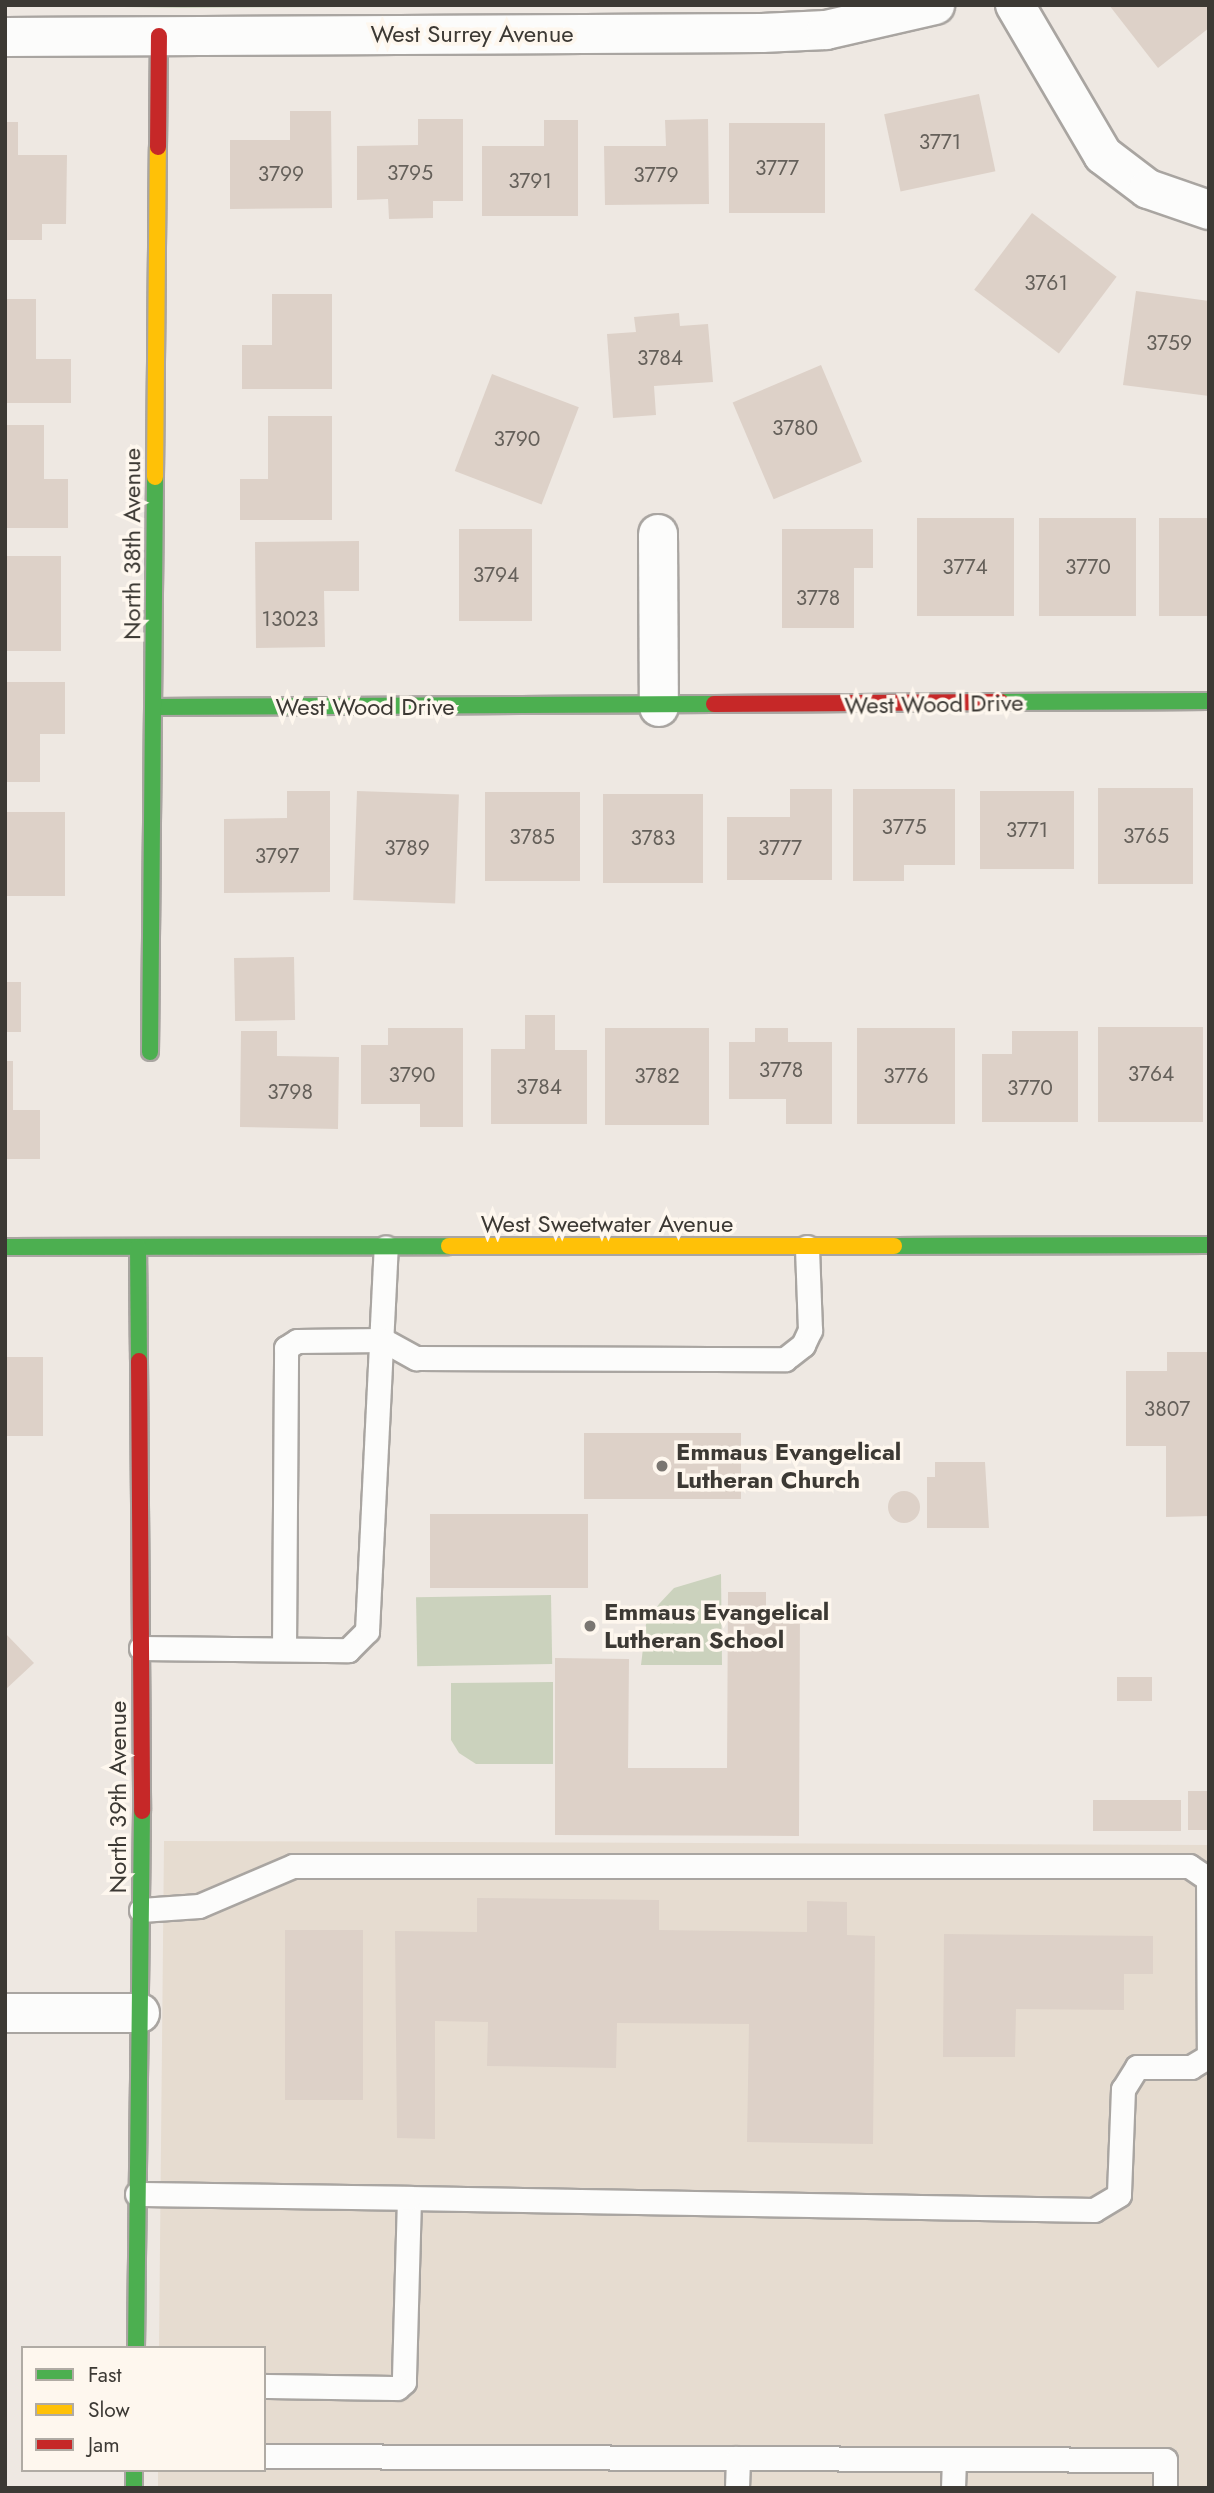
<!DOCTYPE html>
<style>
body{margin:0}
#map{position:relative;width:1214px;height:2493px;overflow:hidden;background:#eee8e2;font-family:Jost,sans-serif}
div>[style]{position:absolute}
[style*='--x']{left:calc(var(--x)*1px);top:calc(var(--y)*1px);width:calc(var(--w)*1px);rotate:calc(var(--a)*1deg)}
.built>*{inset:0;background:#e6dcd0}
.green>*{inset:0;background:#cbd2bd;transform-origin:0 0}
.building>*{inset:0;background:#ddd1c8;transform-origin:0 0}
.round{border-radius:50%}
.roads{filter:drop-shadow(2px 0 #a9a5a1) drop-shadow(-2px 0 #a9a5a1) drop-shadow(0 2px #a9a5a1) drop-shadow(0 -2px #a9a5a1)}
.lane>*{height:23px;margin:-11.5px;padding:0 11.5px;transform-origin:11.5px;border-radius:11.5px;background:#fcfcfb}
.street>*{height:38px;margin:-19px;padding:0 19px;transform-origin:19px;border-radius:19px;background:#fcfcfb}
.fast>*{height:16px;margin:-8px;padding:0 8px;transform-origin:8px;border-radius:8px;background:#4caf50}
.slow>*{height:16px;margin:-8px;padding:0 8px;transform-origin:8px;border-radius:8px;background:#ffc107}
.jam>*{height:16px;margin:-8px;padding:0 8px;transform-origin:8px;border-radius:8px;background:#c62828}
.dots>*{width:19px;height:19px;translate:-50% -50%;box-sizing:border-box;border:4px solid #fef7ee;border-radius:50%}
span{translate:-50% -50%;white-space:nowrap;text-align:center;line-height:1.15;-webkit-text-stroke:7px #fef7ee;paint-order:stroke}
.number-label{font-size:21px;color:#65605a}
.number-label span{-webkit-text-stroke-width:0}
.street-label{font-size:24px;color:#3c3934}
.poi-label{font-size:24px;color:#3c3934;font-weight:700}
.left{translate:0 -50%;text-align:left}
.frame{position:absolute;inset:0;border:7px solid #3c3934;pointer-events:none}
.legend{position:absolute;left:21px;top:2346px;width:245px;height:126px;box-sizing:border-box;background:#fef7ee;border:2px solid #b0aba4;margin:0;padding:9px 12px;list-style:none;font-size:21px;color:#3c3934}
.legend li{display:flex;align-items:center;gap:14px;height:35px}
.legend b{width:35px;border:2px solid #b0aba4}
</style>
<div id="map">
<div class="built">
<div style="clip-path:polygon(164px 1841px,1209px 1845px,1209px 2488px,158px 2488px,158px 2470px,264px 2470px,264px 2348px,159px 2348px)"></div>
</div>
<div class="green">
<div style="clip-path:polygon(5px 5px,673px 5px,182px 8px)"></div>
<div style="clip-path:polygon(721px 1574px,722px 1665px,641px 1665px,646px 1624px,659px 1604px,674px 1588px)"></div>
<div style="left:551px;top:1595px;width:69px;height:135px;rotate:89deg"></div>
<div style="clip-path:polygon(553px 1682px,553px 1764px,476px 1764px,459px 1753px,451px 1740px,451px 1683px)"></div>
</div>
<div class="building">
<div style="clip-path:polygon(1109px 5px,1209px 5px,1209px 28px,1158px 68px)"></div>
<div style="left:979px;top:94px;width:79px;height:97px;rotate:78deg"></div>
<div style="clip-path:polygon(290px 111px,331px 111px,332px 208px,230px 209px,230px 140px,290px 140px)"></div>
<div style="clip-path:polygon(418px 119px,463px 119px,463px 201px,433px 201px,433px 218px,389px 219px,388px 199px,357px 200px,357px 146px,418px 145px)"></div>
<div style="clip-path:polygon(708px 119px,709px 204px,605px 205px,604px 146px,666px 146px,665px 120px)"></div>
<div style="clip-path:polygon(544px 120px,578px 120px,578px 216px,482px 216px,482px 146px,544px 146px)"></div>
<div style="clip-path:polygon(5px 122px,18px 122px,18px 155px,67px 155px,66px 224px,42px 224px,42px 240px,5px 240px)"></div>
<div style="left:729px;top:123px;width:96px;height:90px"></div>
<div style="left:1032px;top:213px;width:106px;height:96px;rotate:37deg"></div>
<div style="clip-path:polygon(1136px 291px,1209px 301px,1209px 396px,1123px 385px)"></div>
<div style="clip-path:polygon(272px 294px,332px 294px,332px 389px,242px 389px,242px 345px,272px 345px)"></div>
<div style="clip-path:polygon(5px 299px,36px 299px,36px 359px,71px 359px,71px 403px,5px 403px)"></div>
<div style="clip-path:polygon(679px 313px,680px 326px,708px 324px,713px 382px,654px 386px,656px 415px,613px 418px,607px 334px,636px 332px,634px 317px)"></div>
<div style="left:821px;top:365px;width:105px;height:96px;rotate:67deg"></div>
<div style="left:492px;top:374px;width:93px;height:104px;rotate:21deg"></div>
<div style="clip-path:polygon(268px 416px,332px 416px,332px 520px,240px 520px,240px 479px,268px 479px)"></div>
<div style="clip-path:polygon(5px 425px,44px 425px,44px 479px,68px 479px,68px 528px,5px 528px)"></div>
<div style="left:917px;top:518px;width:97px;height:98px"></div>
<div style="left:1039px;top:518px;width:97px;height:98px"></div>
<div style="left:1159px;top:518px;width:50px;height:98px"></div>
<div style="left:459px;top:529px;width:73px;height:92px"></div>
<div style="clip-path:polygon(782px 529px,873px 529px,873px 568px,854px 568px,854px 628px,782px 628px)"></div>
<div style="clip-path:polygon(359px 541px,359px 591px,324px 591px,325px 647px,256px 648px,255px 542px)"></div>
<div style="left:5px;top:556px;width:56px;height:95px"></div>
<div style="clip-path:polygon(5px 682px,65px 682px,65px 734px,40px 734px,40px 782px,5px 782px)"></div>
<div style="left:1098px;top:788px;width:95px;height:96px"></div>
<div style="clip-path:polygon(790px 789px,832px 789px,832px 880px,727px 880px,727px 817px,790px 817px)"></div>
<div style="clip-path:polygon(853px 789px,955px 789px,955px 865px,904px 865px,904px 881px,853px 881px)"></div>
<div style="clip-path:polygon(287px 791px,330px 791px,330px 892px,224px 893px,224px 819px,287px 818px)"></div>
<div style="left:357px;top:791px;width:102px;height:109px;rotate:2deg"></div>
<div style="left:980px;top:791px;width:94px;height:78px"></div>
<div style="left:485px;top:792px;width:95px;height:89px"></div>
<div style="left:603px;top:794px;width:100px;height:89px"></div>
<div style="left:5px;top:812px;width:60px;height:84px"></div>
<div style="left:294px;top:957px;width:63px;height:60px;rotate:89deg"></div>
<div style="left:5px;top:982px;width:16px;height:50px"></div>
<div style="clip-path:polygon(525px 1015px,555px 1015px,555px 1050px,587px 1050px,587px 1124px,491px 1124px,491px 1049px,525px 1049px)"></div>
<div style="left:1098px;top:1027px;width:105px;height:95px"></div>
<div style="clip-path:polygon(388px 1028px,463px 1028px,463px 1127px,420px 1127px,420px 1104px,361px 1104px,361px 1045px,388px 1045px)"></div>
<div style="left:605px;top:1028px;width:104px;height:97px"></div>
<div style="clip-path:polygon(755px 1028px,788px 1028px,788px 1042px,832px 1042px,832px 1124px,786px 1124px,786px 1099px,729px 1099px,729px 1042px,755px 1042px)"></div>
<div style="left:857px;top:1028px;width:98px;height:96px"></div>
<div style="clip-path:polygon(241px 1031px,277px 1031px,277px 1056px,339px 1057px,338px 1129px,240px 1127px)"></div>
<div style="clip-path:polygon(1012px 1031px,1078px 1031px,1078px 1122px,982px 1122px,982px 1054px,1012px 1054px)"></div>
<div style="clip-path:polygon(5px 1061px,13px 1061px,13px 1110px,40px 1110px,40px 1159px,5px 1159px)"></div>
<div style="clip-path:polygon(1167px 1352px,1209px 1352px,1209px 1516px,1166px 1517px,1166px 1446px,1126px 1446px,1126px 1371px,1167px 1371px)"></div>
<div style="left:5px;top:1357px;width:38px;height:79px"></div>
<div style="left:584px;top:1433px;width:157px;height:66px"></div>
<div style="clip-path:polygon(935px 1462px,985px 1462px,989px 1528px,927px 1528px,927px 1477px,935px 1477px)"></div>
<div class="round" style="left:888px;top:1491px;width:32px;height:32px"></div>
<div style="left:430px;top:1514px;width:158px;height:74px"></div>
<div style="clip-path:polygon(728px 1592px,766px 1592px,766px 1608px,800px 1608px,799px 1836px,555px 1835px,555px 1658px,629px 1659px,628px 1768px,727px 1768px)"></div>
<div style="clip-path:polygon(5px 1633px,34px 1663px,5px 1690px)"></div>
<div style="left:1117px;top:1677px;width:35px;height:24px"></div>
<div style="left:1188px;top:1791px;width:20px;height:39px"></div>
<div style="left:1093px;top:1800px;width:88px;height:31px"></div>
<div style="clip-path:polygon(477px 1898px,659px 1900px,659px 1930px,807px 1932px,807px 1901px,847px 1902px,847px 1935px,875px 1936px,873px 2144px,747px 2142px,749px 2024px,617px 2023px,616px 2068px,487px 2066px,488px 2022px,435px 2021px,435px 2139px,397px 2138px,395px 1931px,477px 1932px)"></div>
<div style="left:285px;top:1930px;width:78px;height:170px"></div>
<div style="clip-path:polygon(944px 1934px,1153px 1936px,1153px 1974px,1124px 1974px,1124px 2010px,1016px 2009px,1015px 2057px,943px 2057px)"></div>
</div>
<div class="roads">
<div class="lane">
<div style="--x:141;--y:1648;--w:207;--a:0.6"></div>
<div style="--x:348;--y:1650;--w:27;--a:-45"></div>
<div style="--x:367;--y:1631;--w:384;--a:-87.2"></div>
<div style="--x:284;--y:1649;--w:301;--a:-89.6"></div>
<div style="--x:286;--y:1348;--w:13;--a:-32"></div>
<div style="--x:297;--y:1341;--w:86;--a:-0.7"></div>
<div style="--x:383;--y:1340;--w:38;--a:29"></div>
<div style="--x:416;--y:1358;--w:369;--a:0.2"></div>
<div style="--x:785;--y:1359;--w:23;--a:-38"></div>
<div style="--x:803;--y:1345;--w:17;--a:-65"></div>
<div style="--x:810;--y:1330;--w:83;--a:-92.1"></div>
<div style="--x:141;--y:1910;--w:58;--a:-3.9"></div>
<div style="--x:199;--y:1906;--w:102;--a:-23.1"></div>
<div style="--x:293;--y:1866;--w:896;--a:0"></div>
<div style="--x:1189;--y:1866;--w:23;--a:34"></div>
<div style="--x:1208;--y:1879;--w:177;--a:89.7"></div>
<div style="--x:1209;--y:2056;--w:21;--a:149"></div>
<div style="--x:1191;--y:2067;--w:54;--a:180"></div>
<div style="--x:1137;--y:2067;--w:26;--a:122"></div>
<div style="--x:1123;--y:2089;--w:106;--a:92.2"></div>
<div style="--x:1119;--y:2195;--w:29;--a:149"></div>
<div style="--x:1094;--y:2210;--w:685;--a:-179"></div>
<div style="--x:409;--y:2198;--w:184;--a:91.6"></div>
<div style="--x:404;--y:2382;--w:9;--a:139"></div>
<div style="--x:397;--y:2388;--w:133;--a:-179.1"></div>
<div style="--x:137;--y:2194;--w:272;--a:0.8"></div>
<div style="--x:264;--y:2456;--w:901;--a:0.25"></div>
<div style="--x:1165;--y:2460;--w:28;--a:90"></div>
<div style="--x:737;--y:2488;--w:30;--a:-88"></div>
<div style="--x:953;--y:2488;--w:29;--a:-88"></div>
</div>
<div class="street">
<div style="--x:1015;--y:5;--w:174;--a:59.6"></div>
<div style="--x:1103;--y:155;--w:56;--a:37.1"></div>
<div style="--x:1148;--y:189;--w:65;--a:19"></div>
<div style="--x:5;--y:37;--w:757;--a:-0.3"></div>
<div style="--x:762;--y:33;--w:64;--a:-2.7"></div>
<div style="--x:826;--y:30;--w:112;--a:-12.9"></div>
<div style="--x:658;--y:534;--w:173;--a:89.7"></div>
<div style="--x:5;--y:2013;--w:135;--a:0"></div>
</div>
<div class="fast">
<div style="--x:1001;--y:702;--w:208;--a:-0.3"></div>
<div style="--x:154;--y:707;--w:560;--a:-0.31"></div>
<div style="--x:150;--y:1052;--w:575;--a:-89.5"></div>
<div style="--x:894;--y:1246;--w:315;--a:-0.2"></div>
<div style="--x:5;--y:1247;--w:444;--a:-0.1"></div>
<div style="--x:138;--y:1247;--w:114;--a:89.5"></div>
<div style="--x:136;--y:2348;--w:537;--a:-89.36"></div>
<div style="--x:134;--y:2470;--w:18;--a:90"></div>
</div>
<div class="slow">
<div style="--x:155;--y:477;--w:330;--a:-89.5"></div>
<div style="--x:449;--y:1246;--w:445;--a:0"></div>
</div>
<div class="jam">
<div style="--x:158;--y:147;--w:111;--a:-89.5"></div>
<div style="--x:714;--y:704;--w:287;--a:-0.4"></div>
<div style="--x:139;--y:1361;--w:450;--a:89.6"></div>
</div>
</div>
<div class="dots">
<div style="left:662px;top:1466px;background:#7a7671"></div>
<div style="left:590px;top:1626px;background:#7a7671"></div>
</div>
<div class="number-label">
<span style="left:940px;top:142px">3771</span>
<span style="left:777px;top:168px">3777</span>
<span style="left:410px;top:173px">3795</span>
<span style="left:281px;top:174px">3799</span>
<span style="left:656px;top:175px">3779</span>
<span style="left:530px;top:181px">3791</span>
<span style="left:1046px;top:283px">3761</span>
<span style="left:1169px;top:343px">3759</span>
<span style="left:660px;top:358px">3784</span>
<span style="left:795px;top:428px">3780</span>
<span style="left:517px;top:439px">3790</span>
<span style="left:965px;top:567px">3774</span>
<span style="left:1088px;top:567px">3770</span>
<span style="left:496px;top:575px">3794</span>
<span style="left:818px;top:598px">3778</span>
<span style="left:290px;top:619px">13023</span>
<span style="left:904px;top:827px">3775</span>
<span style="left:1027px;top:830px">3771</span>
<span style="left:1146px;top:836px">3765</span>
<span style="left:532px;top:837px">3785</span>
<span style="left:653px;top:838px">3783</span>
<span style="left:407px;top:848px">3789</span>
<span style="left:780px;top:848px">3777</span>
<span style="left:277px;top:856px">3797</span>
<span style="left:781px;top:1070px">3778</span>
<span style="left:1151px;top:1074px">3764</span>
<span style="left:412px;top:1075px">3790</span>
<span style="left:657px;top:1076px">3782</span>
<span style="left:906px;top:1076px">3776</span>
<span style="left:539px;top:1087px">3784</span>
<span style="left:1030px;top:1088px">3770</span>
<span style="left:290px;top:1092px">3798</span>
<span style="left:1167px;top:1409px">3807</span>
</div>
<div class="street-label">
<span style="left:472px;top:34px">West Surrey Avenue</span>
<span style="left:132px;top:544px;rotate:-90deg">North 38th Avenue</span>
<span style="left:934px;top:704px;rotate:-1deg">West Wood Drive</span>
<span style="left:365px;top:707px">West Wood Drive</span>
<span style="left:607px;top:1224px">West Sweetwater Avenue</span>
<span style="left:118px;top:1797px;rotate:-90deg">North 39th Avenue</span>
</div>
<div class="poi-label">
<span class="left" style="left:676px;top:1466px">Emmaus Evangelical<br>Lutheran Church</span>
<span class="left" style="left:604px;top:1626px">Emmaus Evangelical<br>Lutheran School</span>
</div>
<div class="frame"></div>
<ul class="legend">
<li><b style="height:9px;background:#4caf50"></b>Fast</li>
<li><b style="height:9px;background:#ffc107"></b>Slow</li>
<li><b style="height:9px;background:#c62828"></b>Jam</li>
</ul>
</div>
